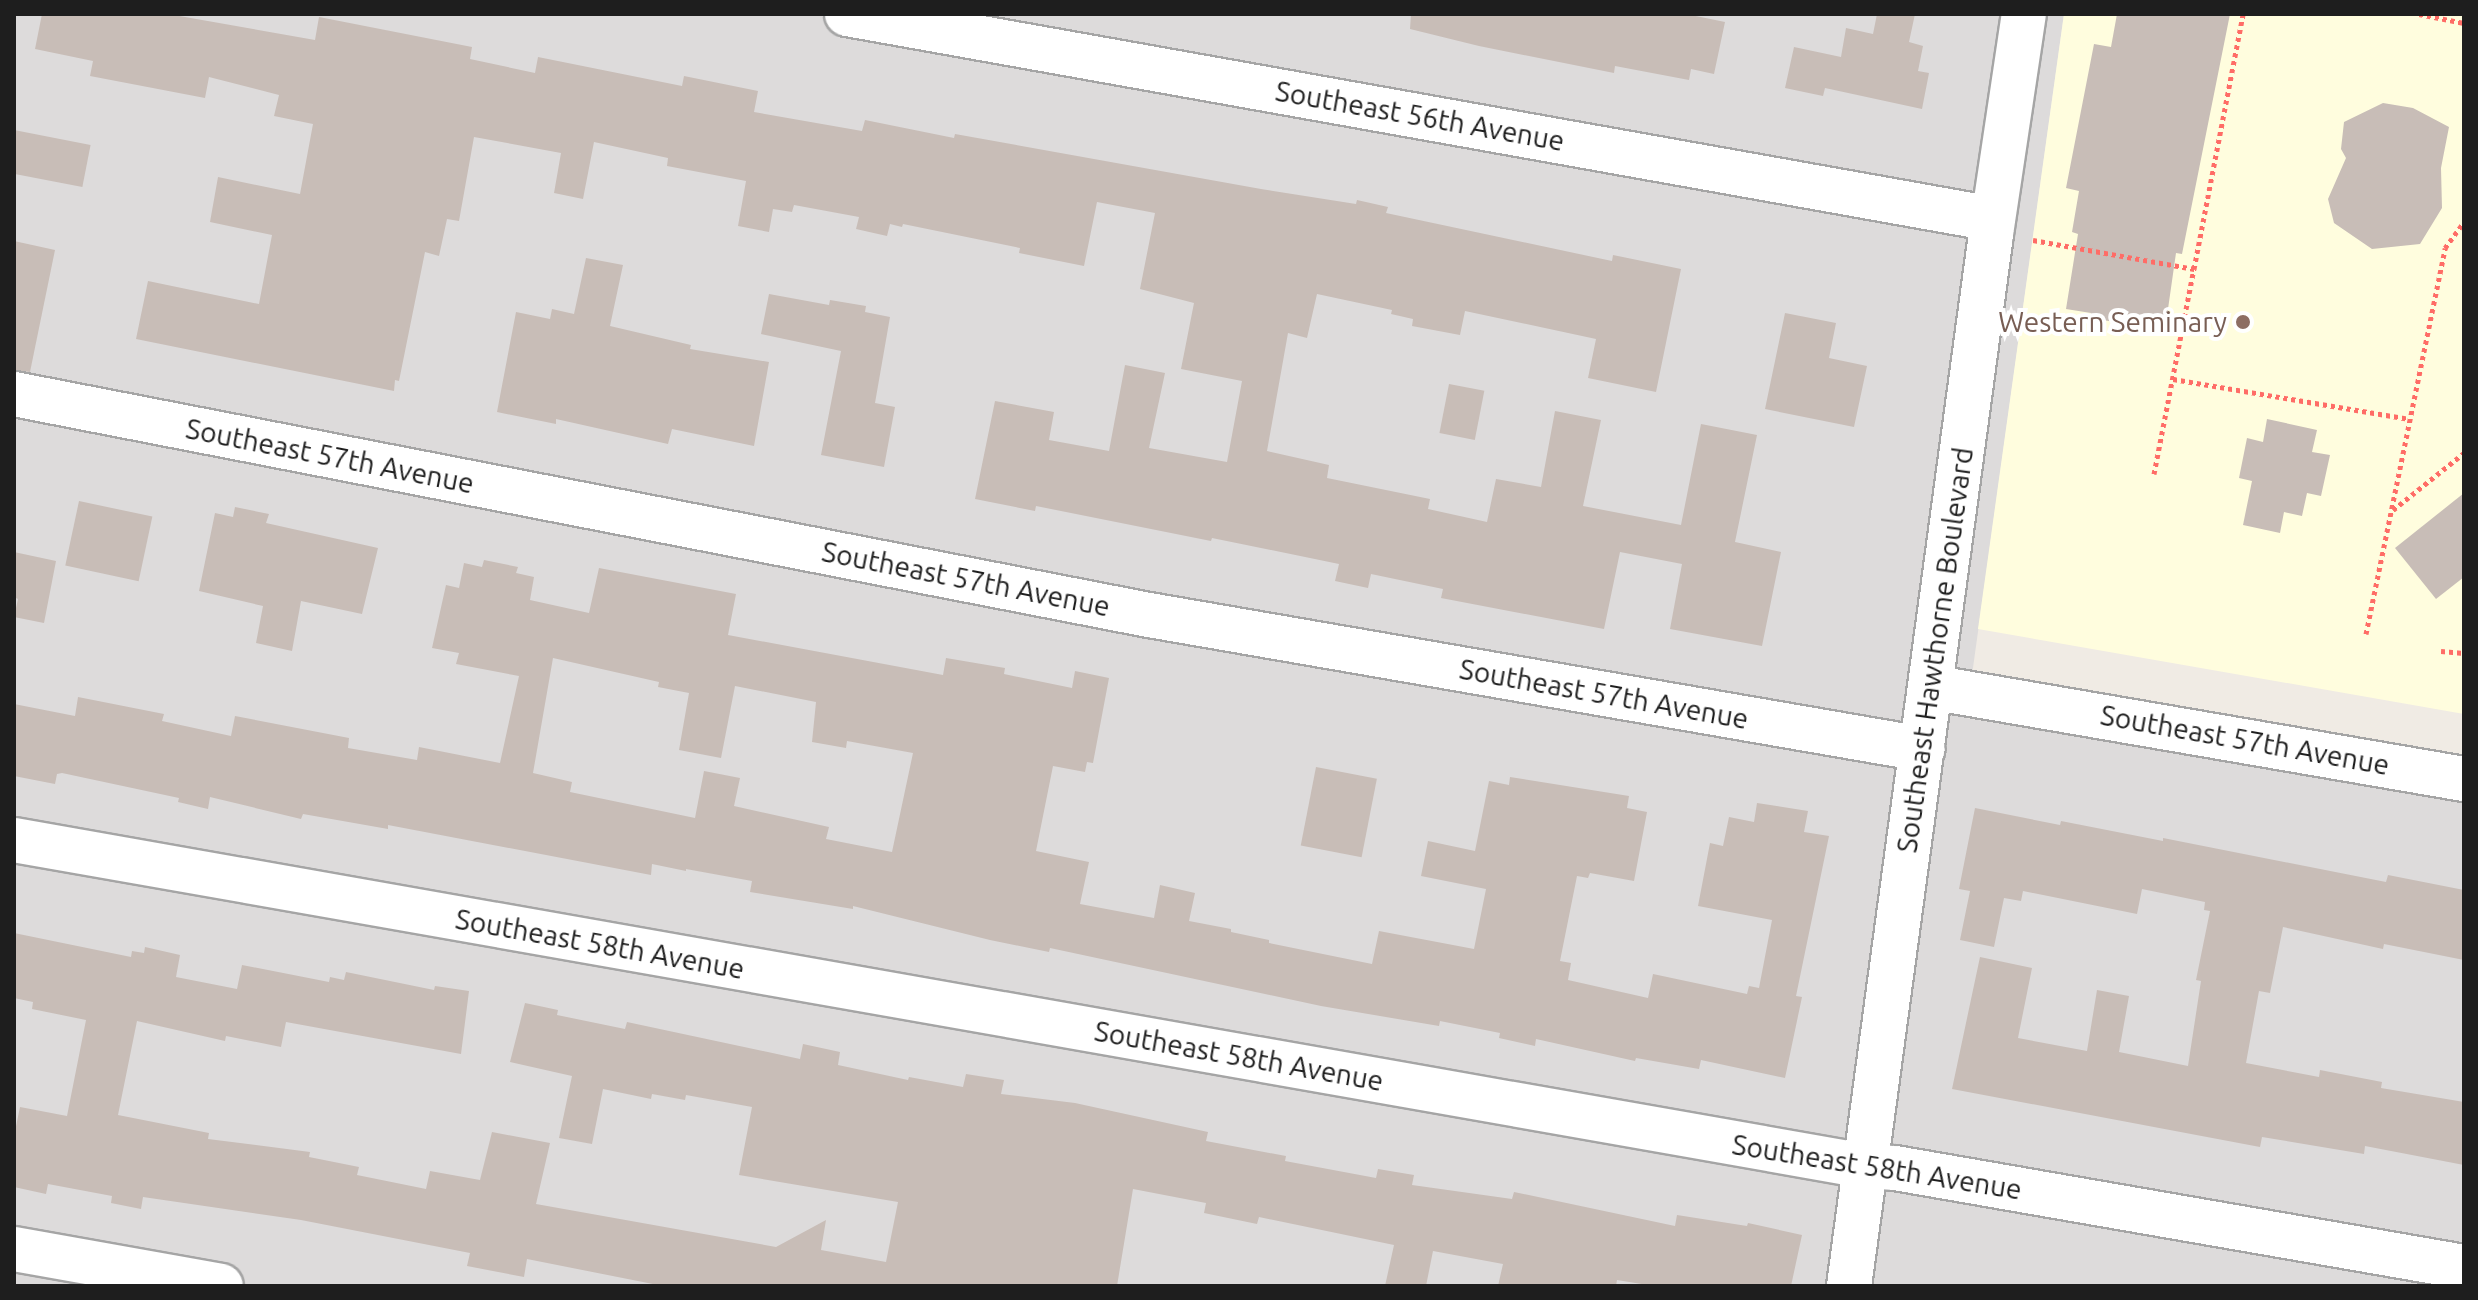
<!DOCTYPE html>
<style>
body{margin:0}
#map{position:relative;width:2478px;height:1300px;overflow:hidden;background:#f0ebe4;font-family:Ubuntu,sans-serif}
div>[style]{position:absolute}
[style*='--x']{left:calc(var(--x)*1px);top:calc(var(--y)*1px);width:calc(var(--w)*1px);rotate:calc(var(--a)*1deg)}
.residential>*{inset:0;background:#dddbdb}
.education>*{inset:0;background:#fffdde}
.building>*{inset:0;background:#c8bdb7;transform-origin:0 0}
.path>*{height:5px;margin-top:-2.5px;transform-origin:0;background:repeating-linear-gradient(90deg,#ff6c66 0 4px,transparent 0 8px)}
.roads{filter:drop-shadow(2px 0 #a5a5a5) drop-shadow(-2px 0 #a5a5a5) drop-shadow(0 2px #a5a5a5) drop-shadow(0 -2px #a5a5a5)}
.minor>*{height:44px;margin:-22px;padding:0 22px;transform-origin:22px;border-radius:22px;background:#fff}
.dots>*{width:22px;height:22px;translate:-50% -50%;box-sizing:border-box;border:4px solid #fff;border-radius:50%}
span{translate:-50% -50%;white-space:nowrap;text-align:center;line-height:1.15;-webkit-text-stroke:8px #fff;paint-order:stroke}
.street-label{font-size:28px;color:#1e1e1e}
.education-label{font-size:28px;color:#785e54}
.right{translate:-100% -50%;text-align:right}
.frame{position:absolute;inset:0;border:16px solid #1e1e1e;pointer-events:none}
</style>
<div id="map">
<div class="residential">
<div style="clip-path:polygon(14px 14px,2064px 14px,1966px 718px,2464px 800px,2464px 1286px,14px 1286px)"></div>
</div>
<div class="education">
<div style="clip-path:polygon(2064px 14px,2464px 14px,2464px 714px,1978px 629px)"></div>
</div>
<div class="building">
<div style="clip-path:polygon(42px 14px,168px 14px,315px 40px,319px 17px,472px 47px,470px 59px,535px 73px,538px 57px,682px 86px,684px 76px,758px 91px,754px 112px,862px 131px,865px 120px,954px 138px,955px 134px,1261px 189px,1356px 204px,1357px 200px,1388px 207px,1386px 213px,1612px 261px,1613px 255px,1681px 269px,1656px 392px,1588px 378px,1596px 339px,1465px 311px,1460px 335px,1412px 326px,1413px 319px,1391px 314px,1392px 310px,1317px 294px,1307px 338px,1288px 333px,1267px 451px,1329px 465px,1327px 478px,1430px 499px,1428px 509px,1487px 522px,1496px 479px,1541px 487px,1555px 411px,1601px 420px,1583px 506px,1681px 525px,1701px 424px,1757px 435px,1735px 542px,1781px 552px,1762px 646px,1670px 629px,1682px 564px,1620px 552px,1604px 629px,1441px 598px,1443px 589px,1371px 574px,1368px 588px,1335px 581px,1339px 564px,1212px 538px,1211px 541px,1036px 506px,1035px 511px,975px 499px,995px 401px,1054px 412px,1049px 440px,1109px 451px,1125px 365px,1165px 373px,1149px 448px,1227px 462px,1242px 381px,1181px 369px,1194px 303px,1140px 289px,1155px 213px,1097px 202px,1084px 266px,1019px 253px,1020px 248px,903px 224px,902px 227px,890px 224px,887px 236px,856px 229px,859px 217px,794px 205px,792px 212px,773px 209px,769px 232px,738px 226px,746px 181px,667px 166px,668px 158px,594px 142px,583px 199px,554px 193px,561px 153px,474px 137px,459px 221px,447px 219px,439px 256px,425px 252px,399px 381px,395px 380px,394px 391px,136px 339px,148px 281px,259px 304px,272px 235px,210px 222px,218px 177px,300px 194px,313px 124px,274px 116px,279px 95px,209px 77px,205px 98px,90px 76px,93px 61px,35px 49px)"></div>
<div style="clip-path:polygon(1411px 14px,1686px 14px,1725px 22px,1714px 74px,1691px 69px,1689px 80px,1615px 66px,1614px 73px,1479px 46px,1410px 29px)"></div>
<div style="clip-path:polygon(1877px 14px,1915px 14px,1909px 42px,1923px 46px,1918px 71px,1929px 73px,1922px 109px,1825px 88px,1823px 96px,1785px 88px,1794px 47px,1841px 57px,1846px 28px,1873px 34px)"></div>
<div style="clip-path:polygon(2117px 14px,2230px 14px,2182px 254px,2176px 253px,2165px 330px,2090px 318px,2091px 313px,2066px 309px,2078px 234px,2072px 232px,2079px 191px,2066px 188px,2094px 44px,2111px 47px)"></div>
<div style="clip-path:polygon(2383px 103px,2413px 108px,2449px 127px,2441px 168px,2442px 208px,2420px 244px,2372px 249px,2334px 223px,2328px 199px,2346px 158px,2341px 149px,2344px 122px)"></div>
<div style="left:14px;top:130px;width:78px;height:43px;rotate:11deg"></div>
<div style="clip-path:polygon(14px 241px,55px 250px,30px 372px,14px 370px)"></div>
<div style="clip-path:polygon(586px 258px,623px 265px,610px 326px,691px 345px,690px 349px,769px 362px,754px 446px,672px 429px,668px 444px,556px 419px,556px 424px,497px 412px,516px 312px,550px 319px,552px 309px,574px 314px)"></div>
<div style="clip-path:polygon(769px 294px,829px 305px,830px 300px,866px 306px,865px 312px,890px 317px,875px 403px,895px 407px,884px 467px,821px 455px,841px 351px,761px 334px)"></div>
<div style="clip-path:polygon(1785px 313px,1836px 323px,1829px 358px,1867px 366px,1854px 427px,1765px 409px)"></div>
<div style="left:1449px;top:384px;width:36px;height:50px;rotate:11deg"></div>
<div style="clip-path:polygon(2267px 419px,2317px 430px,2312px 452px,2330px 455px,2321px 496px,2307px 493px,2302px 516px,2284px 512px,2280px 533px,2243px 525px,2252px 481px,2239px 478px,2247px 438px,2263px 442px)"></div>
<div style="clip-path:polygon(2464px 493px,2464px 577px,2436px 599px,2395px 548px)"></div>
<div style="left:79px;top:501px;width:75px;height:66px;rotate:12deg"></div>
<div style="clip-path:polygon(235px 507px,269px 514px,266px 523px,378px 548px,362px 614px,301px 601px,292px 651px,256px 643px,263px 606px,199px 591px,215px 513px,233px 517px)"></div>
<div style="clip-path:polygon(14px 552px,56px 561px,44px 623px,14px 617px,18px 599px,14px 597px)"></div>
<div style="clip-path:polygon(evenodd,484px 560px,518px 567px,516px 573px,534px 577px,530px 600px,589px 613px,599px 568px,736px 594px,728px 635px,943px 675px,946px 658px,1005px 668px,1004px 674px,1072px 688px,1075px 671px,1109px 678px,1093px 763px,1087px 762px,1085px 772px,1053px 766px,1036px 851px,1089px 862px,1080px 904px,1154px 918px,1160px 885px,1195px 893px,1189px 921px,1231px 929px,1231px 932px,1269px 940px,1269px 943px,1372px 964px,1379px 931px,1474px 949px,1486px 889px,1421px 876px,1428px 841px,1475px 851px,1489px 781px,1509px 785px,1510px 777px,1629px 796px,1627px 808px,1647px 812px,1634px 881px,1590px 873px,1588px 878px,1577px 876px,1560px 961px,1571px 963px,1568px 980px,1648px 998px,1653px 974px,1747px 994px,1749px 986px,1759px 988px,1772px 920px,1698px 906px,1710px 843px,1723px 846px,1729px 817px,1754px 822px,1757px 803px,1808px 811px,1804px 832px,1829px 836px,1796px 996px,1802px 997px,1785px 1078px,1701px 1060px,1699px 1069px,1636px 1058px,1635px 1061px,1536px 1039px,1535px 1046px,1499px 1038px,1500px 1033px,1440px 1021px,1439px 1026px,1321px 1006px,1050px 948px,1049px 952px,990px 940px,853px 906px,853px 909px,750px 892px,752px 881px,686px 869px,686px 871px,652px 864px,651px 875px,388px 825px,388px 829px,303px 814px,301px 819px,210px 797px,208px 809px,178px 802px,179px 798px,62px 773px,57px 774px,55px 784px,14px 776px,14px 704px,75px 716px,78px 697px,164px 714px,162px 721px,231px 736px,235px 716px,349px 738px,348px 748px,417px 760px,419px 747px,500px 763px,519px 676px,456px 664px,459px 653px,432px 648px,446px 585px,459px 588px,464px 563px,482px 567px,484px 560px,553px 658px,659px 682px,658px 687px,689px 693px,679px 750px,721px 758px,735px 686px,816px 702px,812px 742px,846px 748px,847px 741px,913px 753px,892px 852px,826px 839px,829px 827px,734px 806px,740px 778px,704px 771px,695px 818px,570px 792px,572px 782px,533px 773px,553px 658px)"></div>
<div style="left:1316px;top:767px;width:62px;height:80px;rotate:11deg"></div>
<div style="clip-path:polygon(1975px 808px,2060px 825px,2061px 821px,2163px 841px,2163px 838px,2386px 882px,2388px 875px,2464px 890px,2464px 960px,2384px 944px,2383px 949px,2283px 927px,2270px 993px,2259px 991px,2246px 1063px,2319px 1077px,2320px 1070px,2382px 1082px,2381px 1088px,2464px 1102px,2464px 1165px,2365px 1146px,2364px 1154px,2262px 1137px,2260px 1147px,1952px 1089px,1980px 957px,2032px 968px,2018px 1038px,2087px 1051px,2097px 990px,2129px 996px,2119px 1052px,2188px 1066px,2201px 981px,2196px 980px,2210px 911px,2204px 910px,2205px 902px,2142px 889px,2137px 914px,2023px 891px,2021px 901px,2004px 898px,1994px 947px,1960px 940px,1970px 891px,1959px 889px)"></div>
<div style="clip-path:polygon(14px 933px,131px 957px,132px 951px,144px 953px,145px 947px,180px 955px,176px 977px,237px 989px,242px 965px,329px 982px,330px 977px,344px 980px,346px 972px,434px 990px,435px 986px,469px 991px,461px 1054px,286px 1022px,281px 1047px,226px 1036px,225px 1041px,137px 1021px,118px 1115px,209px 1133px,208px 1139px,310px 1152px,309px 1157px,359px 1167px,357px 1175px,426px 1189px,430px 1171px,480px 1180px,492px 1132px,550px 1143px,536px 1204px,776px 1247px,826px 1220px,821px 1250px,886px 1262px,898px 1202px,739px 1175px,752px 1107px,686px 1095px,685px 1100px,652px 1094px,651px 1099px,603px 1089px,592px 1144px,559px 1138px,572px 1076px,510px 1062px,525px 1003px,558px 1010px,557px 1015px,625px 1029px,627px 1022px,800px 1059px,803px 1044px,840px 1052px,838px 1065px,908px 1080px,909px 1077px,963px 1087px,966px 1074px,1004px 1080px,1001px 1094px,1075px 1103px,1208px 1132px,1206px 1141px,1286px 1156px,1285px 1161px,1376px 1178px,1378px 1169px,1414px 1175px,1412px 1185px,1512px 1199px,1514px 1192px,1675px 1226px,1677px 1215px,1747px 1226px,1748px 1223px,1802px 1235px,1791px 1286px,1654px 1286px,1617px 1280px,1616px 1286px,1498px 1286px,1503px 1264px,1433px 1251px,1426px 1286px,1385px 1286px,1394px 1245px,1259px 1217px,1257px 1224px,1204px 1213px,1206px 1203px,1133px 1189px,1117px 1286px,663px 1286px,527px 1259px,524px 1277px,467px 1266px,470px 1253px,301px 1220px,143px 1197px,141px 1209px,111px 1203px,112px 1196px,48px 1184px,46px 1194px,14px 1187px,14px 1136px,20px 1107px,67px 1116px,86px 1020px,32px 1009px,33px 1002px,14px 998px)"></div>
</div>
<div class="path">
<div style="--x:2419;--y:14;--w:46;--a:11.3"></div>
<div style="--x:2033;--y:240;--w:164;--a:10.2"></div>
<div style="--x:2194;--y:269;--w:260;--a:-79.1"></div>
<div style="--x:2173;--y:379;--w:240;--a:9.6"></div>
<div style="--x:2154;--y:474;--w:209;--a:-79"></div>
<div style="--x:2393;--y:510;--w:91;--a:-38.8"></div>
<div style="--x:2366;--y:634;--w:394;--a:-78.4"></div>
<div style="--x:2445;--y:248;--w:32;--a:-54"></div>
<div style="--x:2441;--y:651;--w:23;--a:5"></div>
</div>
<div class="roads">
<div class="minor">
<div style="--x:847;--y:14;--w:1164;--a:10.14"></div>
<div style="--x:14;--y:394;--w:1156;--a:11.02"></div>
<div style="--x:1149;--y:615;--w:785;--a:9.83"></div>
<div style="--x:1930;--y:687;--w:542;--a:9.78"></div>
<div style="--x:14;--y:840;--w:1879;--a:9.99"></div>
<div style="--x:1865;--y:1166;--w:30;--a:4"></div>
<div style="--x:1895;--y:1168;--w:578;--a:9.87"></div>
<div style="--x:14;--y:1249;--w:210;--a:10.1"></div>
<div style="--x:1849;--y:1286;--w:1062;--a:-82.31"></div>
<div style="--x:1991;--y:234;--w:222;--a:-81.5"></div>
</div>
</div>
<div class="dots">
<div style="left:2243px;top:322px;background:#8d6e63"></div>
</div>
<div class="street-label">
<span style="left:1420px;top:116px;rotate:10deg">Southeast 56th Avenue</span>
<span style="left:330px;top:456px;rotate:11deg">Southeast 57th Avenue</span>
<span style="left:966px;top:579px;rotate:11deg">Southeast 57th Avenue</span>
<span style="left:1935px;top:650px;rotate:-82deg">Southeast Hawthorne Boulevard</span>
<span style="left:1604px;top:694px;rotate:10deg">Southeast 57th Avenue</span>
<span style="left:2245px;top:740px;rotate:10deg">Southeast 57th Avenue</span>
<span style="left:600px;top:944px;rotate:10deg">Southeast 58th Avenue</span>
<span style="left:1239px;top:1056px;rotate:10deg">Southeast 58th Avenue</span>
<span style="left:1877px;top:1167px;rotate:9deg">Southeast 58th Avenue</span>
</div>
<div class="education-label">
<span class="right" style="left:2227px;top:322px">Western Seminary</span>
</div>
<div class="frame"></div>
</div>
